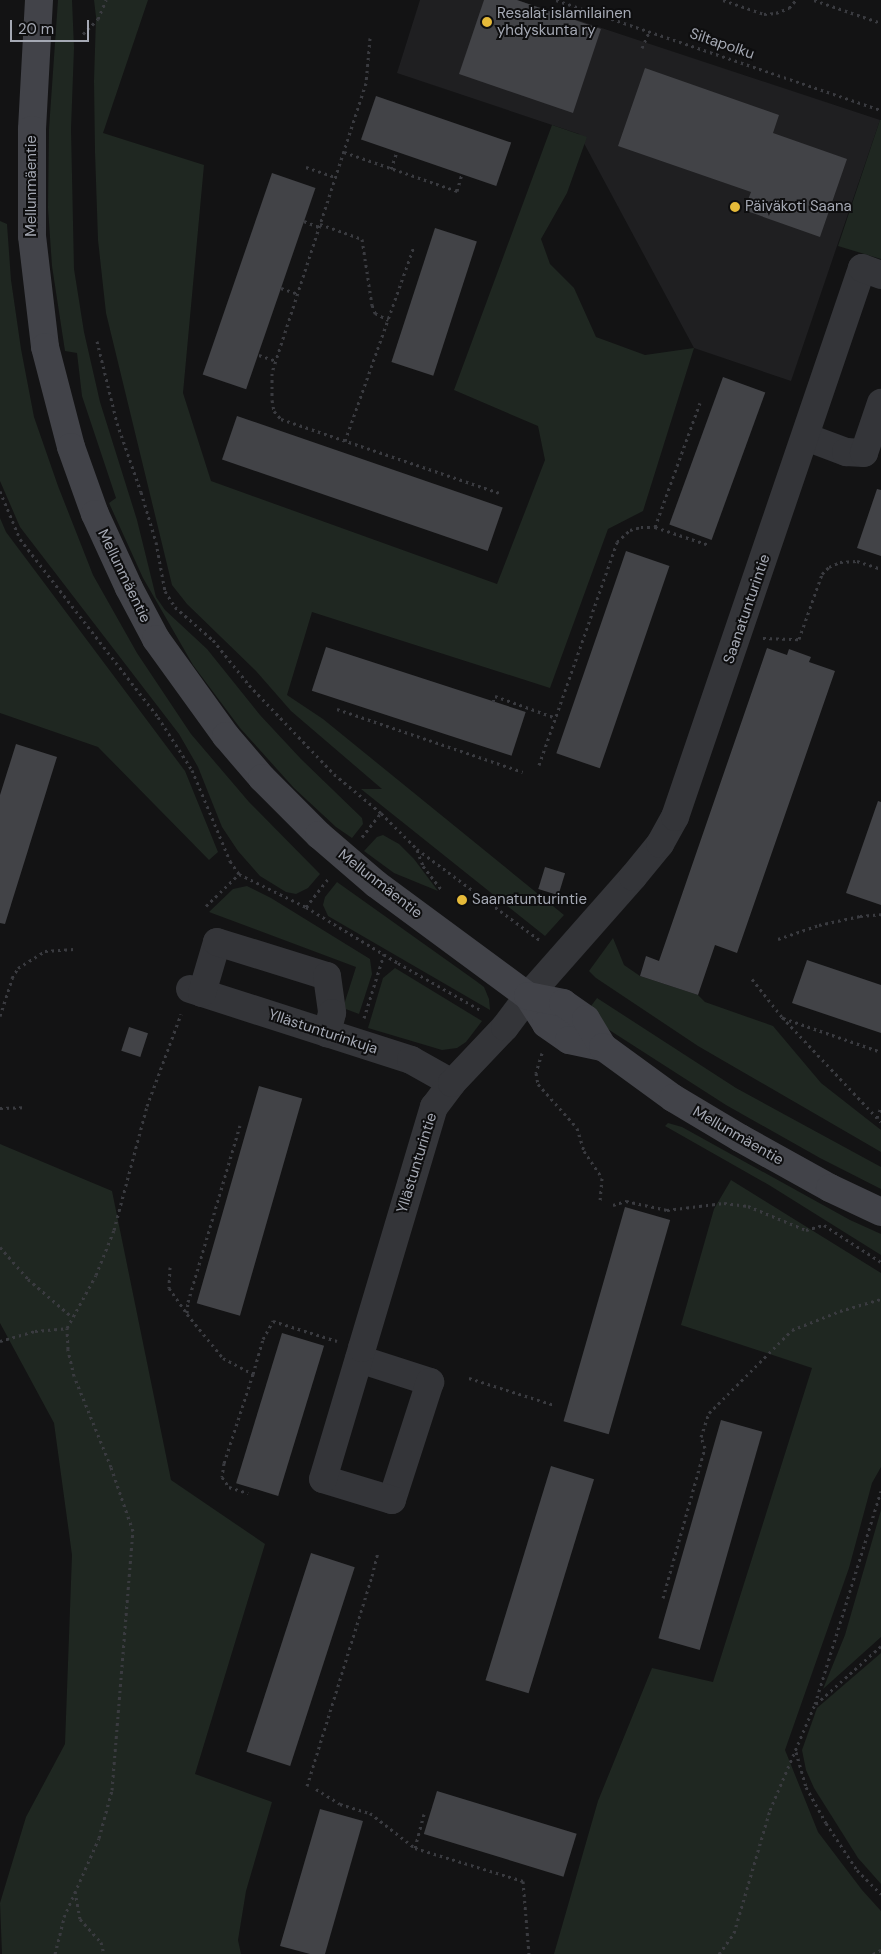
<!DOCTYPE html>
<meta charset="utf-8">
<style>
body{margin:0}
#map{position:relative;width:881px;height:1954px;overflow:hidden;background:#131314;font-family:"DM Sans",sans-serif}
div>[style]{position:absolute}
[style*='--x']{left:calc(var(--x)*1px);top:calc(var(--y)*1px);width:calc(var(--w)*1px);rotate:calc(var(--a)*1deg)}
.built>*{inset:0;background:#1f1f21}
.green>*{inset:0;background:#1f2721}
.building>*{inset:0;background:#424347;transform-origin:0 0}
.path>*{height:3px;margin-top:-1.5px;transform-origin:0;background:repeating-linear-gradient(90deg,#3a3b40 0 2.5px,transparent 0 6.5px)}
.minor>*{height:28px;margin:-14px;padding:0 14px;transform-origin:14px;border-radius:14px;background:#343539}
.secondary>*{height:28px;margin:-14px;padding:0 14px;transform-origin:14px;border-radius:14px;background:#424349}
.secondary-bridge>*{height:28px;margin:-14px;padding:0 14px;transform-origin:14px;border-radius:14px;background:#424349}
.dots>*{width:14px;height:14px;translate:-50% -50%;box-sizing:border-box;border:2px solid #0e0e0f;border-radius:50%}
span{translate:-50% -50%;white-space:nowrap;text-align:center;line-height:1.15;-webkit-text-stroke:4px #0e0e0f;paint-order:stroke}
.poi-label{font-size:15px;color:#a5a9b4}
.left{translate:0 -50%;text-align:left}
.street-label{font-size:15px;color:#a5a9b4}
.scale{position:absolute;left:10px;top:20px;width:79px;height:22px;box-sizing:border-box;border:2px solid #a5a9b4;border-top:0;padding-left:6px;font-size:15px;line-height:18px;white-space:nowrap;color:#a5a9b4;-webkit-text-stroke:4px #0e0e0f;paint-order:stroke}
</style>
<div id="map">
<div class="built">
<div style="clip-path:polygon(420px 0,517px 0,880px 120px,791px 381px,694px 348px,579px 134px,397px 73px)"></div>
</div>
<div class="green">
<div style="clip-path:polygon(58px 0,72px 0,74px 48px,71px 129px,74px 269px,84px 332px,100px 402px,137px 520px,156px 597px,165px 610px,207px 649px,260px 715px,301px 759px,362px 818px,363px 824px,352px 838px,336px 827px,294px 788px,240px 728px,193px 665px,143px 578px,109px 503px,116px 498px,82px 396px,77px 353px,65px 351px,52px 266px,48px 208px,49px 129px)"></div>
<div style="clip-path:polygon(94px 0,148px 0,103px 133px,204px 165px,183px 393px,211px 481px,497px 584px,545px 460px,538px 426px,454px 390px,552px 125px,587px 137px,567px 193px,541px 239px,550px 264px,574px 288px,596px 337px,645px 355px,694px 348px,643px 511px,608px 529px,550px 688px,312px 612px,287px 695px,323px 719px,564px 915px,545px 936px,361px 789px,382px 789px,291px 711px,256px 671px,187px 604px,172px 585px,106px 313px,98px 240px,95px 152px,94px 81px,96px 17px)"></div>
<div style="clip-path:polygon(880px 120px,881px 120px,881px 259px,838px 246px)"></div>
<div style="clip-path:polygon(0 221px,7px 224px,11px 280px,21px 349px,34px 417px,58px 486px,93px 575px,137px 653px,191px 734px,249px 802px,320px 874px,308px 888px,296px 894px,286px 892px,260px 876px,238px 851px,222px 827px,198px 767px,179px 734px,20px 527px,0 481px)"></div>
<div style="clip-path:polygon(0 518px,6px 532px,185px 771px,218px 852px,209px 860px,98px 747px,0 713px)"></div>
<div style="clip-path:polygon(383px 835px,399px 844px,414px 859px,438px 891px,394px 873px,364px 851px,377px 837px)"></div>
<div style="clip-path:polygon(337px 882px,476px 981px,484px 987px,489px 999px,490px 1010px,328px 916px,323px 905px,325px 897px)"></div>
<div style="clip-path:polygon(247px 886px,271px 898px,370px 959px,372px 974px,359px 1014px,343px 1008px,356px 967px,209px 912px,233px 889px)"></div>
<div style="clip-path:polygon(613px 938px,624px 965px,640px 976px,698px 995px,705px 1002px,773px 1026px,821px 1083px,881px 1130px,881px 1152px,698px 1046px,596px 978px,589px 971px)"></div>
<div style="clip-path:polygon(395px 968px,482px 1021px,466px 1042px,457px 1048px,442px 1050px,368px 1028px,383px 978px)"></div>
<div style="clip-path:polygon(597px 998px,736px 1088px,881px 1167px,881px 1189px,820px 1158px,726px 1105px,617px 1035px,585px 1014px)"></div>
<div style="clip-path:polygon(668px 1123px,682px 1127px,850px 1220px,881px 1234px,881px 1255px,769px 1185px,665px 1126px)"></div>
<div style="clip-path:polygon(0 1144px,112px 1191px,171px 1480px,265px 1544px,195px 1774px,272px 1802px,246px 1891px,238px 1940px,241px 1954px,2px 1954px,0 1903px,26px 1817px,65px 1744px,72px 1555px,54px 1423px,0 1323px)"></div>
<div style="clip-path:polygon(731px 1180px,881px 1273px,881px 1467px,872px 1483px,849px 1568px,785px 1750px,818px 1832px,862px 1890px,881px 1911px,881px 1954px,554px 1954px,598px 1801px,652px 1668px,713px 1682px,812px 1368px,681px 1325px,714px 1209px)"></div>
<div style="clip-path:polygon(881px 1510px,881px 1637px,823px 1689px,845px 1635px)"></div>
<div style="clip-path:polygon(881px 1653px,881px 1884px,858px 1858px,814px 1788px,806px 1770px,802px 1750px,817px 1708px)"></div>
</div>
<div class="building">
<div style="clip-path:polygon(484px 0,517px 0,601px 29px,573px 113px,459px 74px)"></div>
<div style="clip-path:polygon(645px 68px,779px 115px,773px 133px,847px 159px,820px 237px,744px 210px,751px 192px,618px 146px)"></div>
<div style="left:376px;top:96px;width:143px;height:46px;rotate:19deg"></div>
<div style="left:272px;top:173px;width:46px;height:213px;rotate:19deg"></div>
<div style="left:435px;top:228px;width:44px;height:141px;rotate:18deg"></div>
<div style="left:723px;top:377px;width:45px;height:157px;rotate:20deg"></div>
<div style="left:237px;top:416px;width:281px;height:46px;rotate:19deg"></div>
<div style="clip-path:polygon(877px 489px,881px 490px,881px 556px,857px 548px)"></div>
<div style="left:626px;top:551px;width:46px;height:214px;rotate:19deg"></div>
<div style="left:326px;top:647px;width:210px;height:46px;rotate:18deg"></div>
<div style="clip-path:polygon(767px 648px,787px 655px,789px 649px,811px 657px,809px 662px,835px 671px,737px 953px,715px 945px,698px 995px,640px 976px,646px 956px,659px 961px)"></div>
<div style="clip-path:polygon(16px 744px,57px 757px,5px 924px,0 923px,0 795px)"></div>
<div style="clip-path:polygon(878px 801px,881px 802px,881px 905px,846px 893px)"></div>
<div style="left:545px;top:867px;width:21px;height:23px;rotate:17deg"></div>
<div style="clip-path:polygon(807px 960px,881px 985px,881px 1033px,792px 1003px)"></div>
<div style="left:129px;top:1027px;width:20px;height:25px;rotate:18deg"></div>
<div style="left:259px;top:1086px;width:45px;height:226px;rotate:16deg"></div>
<div style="left:625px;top:1207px;width:47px;height:223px;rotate:16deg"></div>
<div style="left:282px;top:1333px;width:44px;height:157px;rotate:17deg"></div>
<div style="left:721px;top:1420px;width:43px;height:227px;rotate:16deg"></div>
<div style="left:551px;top:1466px;width:45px;height:224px;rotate:17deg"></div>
<div style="left:311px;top:1553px;width:46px;height:209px;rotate:18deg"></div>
<div style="left:437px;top:1791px;width:146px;height:45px;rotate:17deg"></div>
<div style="clip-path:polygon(320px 1809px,363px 1821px,325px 1954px,310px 1954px,280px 1946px)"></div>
</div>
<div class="path">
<div style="--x:556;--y:0;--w:343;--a:18.7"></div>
<div style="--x:723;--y:0;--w:43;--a:18.9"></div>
<div style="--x:764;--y:14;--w:12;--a:-5"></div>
<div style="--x:776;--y:13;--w:14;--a:-21"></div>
<div style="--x:789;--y:8;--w:11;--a:-49"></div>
<div style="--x:814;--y:0;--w:71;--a:18.9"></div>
<div style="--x:83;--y:34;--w:21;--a:-45"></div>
<div style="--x:98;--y:19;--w:21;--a:-67"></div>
<div style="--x:370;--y:38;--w:45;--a:95.1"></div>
<div style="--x:366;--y:83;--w:305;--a:108"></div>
<div style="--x:272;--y:373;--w:27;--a:90"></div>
<div style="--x:272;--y:400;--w:11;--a:80"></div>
<div style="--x:274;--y:411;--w:11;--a:49"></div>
<div style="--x:281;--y:419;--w:230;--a:18.7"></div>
<div style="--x:642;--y:48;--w:17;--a:-66"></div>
<div style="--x:344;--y:152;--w:120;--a:19"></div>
<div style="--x:457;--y:191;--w:18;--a:-74"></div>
<div style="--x:306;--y:167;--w:31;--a:19"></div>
<div style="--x:391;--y:169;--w:18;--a:-71"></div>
<div style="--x:304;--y:221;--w:16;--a:22"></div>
<div style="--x:320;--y:224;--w:45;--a:19.7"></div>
<div style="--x:362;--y:239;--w:67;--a:81.4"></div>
<div style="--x:372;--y:305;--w:9;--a:69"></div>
<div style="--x:375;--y:313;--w:15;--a:28"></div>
<div style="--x:281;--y:288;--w:18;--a:19"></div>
<div style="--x:97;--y:341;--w:84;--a:76.3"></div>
<div style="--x:117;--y:423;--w:73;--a:70.8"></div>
<div style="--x:141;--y:492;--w:52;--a:73.3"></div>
<div style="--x:156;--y:542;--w:50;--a:79.6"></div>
<div style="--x:165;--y:591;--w:19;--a:58"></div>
<div style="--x:175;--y:607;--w:50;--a:41"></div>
<div style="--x:213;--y:640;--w:58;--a:51.3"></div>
<div style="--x:249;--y:685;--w:123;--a:46.3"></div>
<div style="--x:334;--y:774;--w:61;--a:39.7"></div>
<div style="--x:381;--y:813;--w:51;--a:45"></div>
<div style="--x:417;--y:849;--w:154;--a:36.6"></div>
<div style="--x:259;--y:355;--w:18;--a:19"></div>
<div style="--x:345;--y:441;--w:207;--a:-70.5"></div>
<div style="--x:0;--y:491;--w:52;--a:67.4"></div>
<div style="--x:20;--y:539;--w:225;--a:52.2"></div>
<div style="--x:158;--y:717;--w:63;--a:57.3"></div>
<div style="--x:192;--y:770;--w:99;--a:67.3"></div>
<div style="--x:230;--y:861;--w:16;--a:55"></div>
<div style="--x:239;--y:874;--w:75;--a:26.2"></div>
<div style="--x:306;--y:907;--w:108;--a:31.3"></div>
<div style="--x:398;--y:963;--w:97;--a:29.7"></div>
<div style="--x:655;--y:527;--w:57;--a:18.4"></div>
<div style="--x:763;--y:638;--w:36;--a:2"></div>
<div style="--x:799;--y:639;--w:69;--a:-70.5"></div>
<div style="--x:822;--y:574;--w:10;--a:-45"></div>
<div style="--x:829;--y:567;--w:12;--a:-24"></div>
<div style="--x:840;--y:562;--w:17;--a:-3"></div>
<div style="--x:857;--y:561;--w:25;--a:18"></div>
<div style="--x:493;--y:702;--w:6;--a:-72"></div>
<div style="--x:495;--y:696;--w:65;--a:19.8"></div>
<div style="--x:337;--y:709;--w:196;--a:18.7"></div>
<div style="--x:539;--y:765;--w:236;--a:-70.7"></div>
<div style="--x:617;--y:542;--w:18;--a:-43"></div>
<div style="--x:630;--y:530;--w:11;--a:-15"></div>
<div style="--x:641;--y:527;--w:14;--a:0"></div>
<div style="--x:655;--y:527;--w:132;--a:-70.1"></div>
<div style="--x:362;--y:837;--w:31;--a:-52"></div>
<div style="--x:417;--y:850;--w:17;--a:69"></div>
<div style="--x:423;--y:866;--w:31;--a:52"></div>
<div style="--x:206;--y:906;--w:46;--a:-44.1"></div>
<div style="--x:306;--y:907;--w:37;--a:-52"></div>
<div style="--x:778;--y:939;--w:43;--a:-18.9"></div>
<div style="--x:819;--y:925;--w:42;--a:-12.4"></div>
<div style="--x:860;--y:916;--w:21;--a:-5"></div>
<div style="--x:752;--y:979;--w:48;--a:51.7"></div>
<div style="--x:782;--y:1017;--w:144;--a:46.7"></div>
<div style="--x:0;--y:1016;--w:40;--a:-72"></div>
<div style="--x:12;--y:978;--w:12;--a:-59"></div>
<div style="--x:18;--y:968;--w:32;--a:-32"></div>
<div style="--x:45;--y:951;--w:29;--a:-4"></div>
<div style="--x:364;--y:1018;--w:67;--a:-72.6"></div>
<div style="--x:783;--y:1018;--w:104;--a:19.1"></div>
<div style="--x:542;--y:1053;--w:21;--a:107"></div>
<div style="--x:536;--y:1073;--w:11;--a:80"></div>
<div style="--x:538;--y:1084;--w:59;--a:48.4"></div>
<div style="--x:577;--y:1128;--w:24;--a:73"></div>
<div style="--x:584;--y:1151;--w:32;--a:56"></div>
<div style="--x:602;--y:1178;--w:24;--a:95"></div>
<div style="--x:0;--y:1108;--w:25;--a:-2"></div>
<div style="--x:877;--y:1118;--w:12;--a:-70"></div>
<div style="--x:613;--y:1205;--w:14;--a:-17"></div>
<div style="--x:626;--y:1201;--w:42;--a:12.4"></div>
<div style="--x:667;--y:1210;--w:57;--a:-7"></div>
<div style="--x:724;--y:1203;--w:24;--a:7"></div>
<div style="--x:748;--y:1206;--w:63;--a:22.5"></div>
<div style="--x:806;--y:1230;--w:19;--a:-16"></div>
<div style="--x:824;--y:1225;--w:68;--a:33"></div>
<div style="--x:0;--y:1247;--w:43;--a:48.8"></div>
<div style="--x:28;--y:1279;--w:58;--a:40.8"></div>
<div style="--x:170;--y:1267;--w:21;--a:93"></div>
<div style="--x:169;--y:1288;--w:32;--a:55"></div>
<div style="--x:187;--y:1314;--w:57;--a:50.7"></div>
<div style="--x:223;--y:1358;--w:34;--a:28"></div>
<div style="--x:253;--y:1374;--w:94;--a:108"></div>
<div style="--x:224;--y:1463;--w:14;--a:98"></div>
<div style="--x:222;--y:1477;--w:12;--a:55"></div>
<div style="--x:229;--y:1487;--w:20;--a:18"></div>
<div style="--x:187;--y:1313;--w:11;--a:-85"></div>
<div style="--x:188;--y:1302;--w:184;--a:-73.6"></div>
<div style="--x:0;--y:1341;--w:36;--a:-16"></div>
<div style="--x:35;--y:1331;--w:32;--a:-5"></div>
<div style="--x:253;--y:1374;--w:36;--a:-74"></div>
<div style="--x:263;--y:1339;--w:21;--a:-61"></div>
<div style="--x:273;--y:1321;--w:67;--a:17.4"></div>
<div style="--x:469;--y:1378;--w:89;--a:17.6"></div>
<div style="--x:663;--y:1598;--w:156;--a:-74.4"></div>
<div style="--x:705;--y:1448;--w:12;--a:-110"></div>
<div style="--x:701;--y:1437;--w:25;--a:-72"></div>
<div style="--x:709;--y:1413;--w:117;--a:-45"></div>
<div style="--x:792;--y:1330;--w:52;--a:-21.6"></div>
<div style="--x:840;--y:1311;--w:43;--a:-16.3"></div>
<div style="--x:816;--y:1704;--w:87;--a:-41.7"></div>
<div style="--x:796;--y:1752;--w:36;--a:74"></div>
<div style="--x:806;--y:1787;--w:41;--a:60.9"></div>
<div style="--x:826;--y:1823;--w:56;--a:56.6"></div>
<div style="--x:857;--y:1870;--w:34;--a:45"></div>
<div style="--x:307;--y:1786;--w:220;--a:-72.8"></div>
<div style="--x:372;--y:1576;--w:25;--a:-76"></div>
<div style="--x:316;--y:1789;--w:28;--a:32"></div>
<div style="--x:340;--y:1804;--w:31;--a:17"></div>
<div style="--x:370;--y:1813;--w:57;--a:37.9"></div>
<div style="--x:424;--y:1814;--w:35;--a:105"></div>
<div style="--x:415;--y:1848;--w:113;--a:17"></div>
<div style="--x:523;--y:1881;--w:73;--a:85.3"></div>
<div style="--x:75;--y:1891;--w:28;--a:80"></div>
<div style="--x:80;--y:1919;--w:31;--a:48"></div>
<div style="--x:101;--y:1942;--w:12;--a:76"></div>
<div style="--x:55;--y:1954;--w:38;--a:-76"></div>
<div style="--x:64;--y:1917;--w:86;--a:-66.1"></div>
<div style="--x:99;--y:1838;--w:50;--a:-74.8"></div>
<div style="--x:112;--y:1790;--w:260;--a:-85.4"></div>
<div style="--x:133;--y:1531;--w:68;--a:-109"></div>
<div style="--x:111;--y:1467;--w:98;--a:-112.1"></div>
<div style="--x:74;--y:1376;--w:28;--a:-103"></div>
<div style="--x:68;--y:1349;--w:21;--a:-93"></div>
<div style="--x:67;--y:1328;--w:60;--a:-61.3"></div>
<div style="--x:96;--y:1275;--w:48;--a:-68.2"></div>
<div style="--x:114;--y:1230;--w:128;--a:-75.1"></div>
<div style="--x:147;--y:1106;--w:98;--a:-69.7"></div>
<div style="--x:719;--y:1954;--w:26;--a:-54"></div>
<div style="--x:734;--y:1933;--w:128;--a:-73.7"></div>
<div style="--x:770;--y:1810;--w:115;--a:-67"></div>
<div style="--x:815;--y:1704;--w:223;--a:-72.8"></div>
<div style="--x:873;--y:1954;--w:9;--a:-27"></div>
</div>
<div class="minor">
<div style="--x:806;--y:437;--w:43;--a:20.6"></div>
<div style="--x:846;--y:452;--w:18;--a:3"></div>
<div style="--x:864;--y:453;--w:53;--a:-71.2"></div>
<div style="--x:190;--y:989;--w:232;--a:17.8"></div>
<div style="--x:411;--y:1060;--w:47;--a:29.3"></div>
<div style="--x:202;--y:993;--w:53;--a:-73.6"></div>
<div style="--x:217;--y:942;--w:115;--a:17.2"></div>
<div style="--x:327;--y:976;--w:37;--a:82"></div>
<div style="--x:332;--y:1013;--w:21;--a:104"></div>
<div style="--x:359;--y:1359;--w:75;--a:17.9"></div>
<div style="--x:430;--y:1382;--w:124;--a:107.9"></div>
<div style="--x:392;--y:1500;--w:72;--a:-163.1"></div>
<div style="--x:323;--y:1479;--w:137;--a:-73.4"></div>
<div style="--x:362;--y:1348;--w:252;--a:-73.4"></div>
<div style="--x:434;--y:1107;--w:30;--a:-53"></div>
<div style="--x:452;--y:1083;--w:77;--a:-46.6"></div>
<div style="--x:505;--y:1027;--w:39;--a:-53"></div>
<div style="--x:528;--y:996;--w:159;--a:-48.6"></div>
<div style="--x:633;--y:877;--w:43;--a:-50.7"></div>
<div style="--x:660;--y:844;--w:31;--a:-61"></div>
<div style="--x:675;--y:817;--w:580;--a:-71.19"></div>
<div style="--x:862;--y:268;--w:20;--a:20"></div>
</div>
<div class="secondary">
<div style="--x:39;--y:0;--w:130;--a:93.1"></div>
<div style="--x:32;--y:130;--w:106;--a:90"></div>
<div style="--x:32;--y:236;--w:112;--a:83.3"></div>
<div style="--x:45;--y:347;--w:103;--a:75.4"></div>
<div style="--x:71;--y:447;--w:71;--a:70.3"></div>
<div style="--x:95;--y:514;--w:81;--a:65.3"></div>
<div style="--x:129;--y:588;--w:58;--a:62.1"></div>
<div style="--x:156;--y:639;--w:120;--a:54.2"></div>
<div style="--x:226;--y:736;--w:55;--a:49.4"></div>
<div style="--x:262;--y:778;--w:81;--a:45"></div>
<div style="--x:376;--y:884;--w:189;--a:36.4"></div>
<div style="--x:528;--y:996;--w:33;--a:57"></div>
<div style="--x:546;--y:1024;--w:28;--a:35"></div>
<div style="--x:569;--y:1040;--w:35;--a:12"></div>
<div style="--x:528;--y:996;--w:36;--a:11"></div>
<div style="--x:563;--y:1003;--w:28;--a:35"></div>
<div style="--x:586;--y:1019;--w:33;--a:59"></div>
<div style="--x:603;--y:1047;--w:87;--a:36.1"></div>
<div style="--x:673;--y:1098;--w:78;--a:30.8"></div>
<div style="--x:740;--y:1138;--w:103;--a:29.1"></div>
<div style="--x:830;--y:1188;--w:56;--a:25.2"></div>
</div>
<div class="secondary-bridge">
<div style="--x:319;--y:835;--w:75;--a:40.7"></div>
</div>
<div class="dots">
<div style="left:487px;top:22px;background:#e6ba39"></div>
<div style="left:735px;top:207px;background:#e6ba39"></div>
<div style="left:462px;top:900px;background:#e6ba39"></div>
</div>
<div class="poi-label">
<span class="left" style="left:497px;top:22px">Resalat islamilainen<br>yhdyskunta ry</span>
<span class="left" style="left:745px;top:207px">Päiväkoti Saana</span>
<span class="left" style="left:472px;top:900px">Saanatunturintie</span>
</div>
<div class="street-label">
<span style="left:722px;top:44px;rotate:19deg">Siltapolku</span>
<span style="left:32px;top:186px;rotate:-90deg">Mellunmäentie</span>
<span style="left:124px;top:576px;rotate:64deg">Mellunmäentie</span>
<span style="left:747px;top:609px;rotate:-71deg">Saanatunturintie</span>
<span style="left:380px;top:884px;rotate:38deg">Mellunmäentie</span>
<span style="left:323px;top:1032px;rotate:18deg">Yllästunturinkuja</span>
<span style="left:738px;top:1136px;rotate:30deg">Mellunmäentie</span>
<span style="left:417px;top:1163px;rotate:-73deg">Yllästunturintie</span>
</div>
<div class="scale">20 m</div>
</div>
